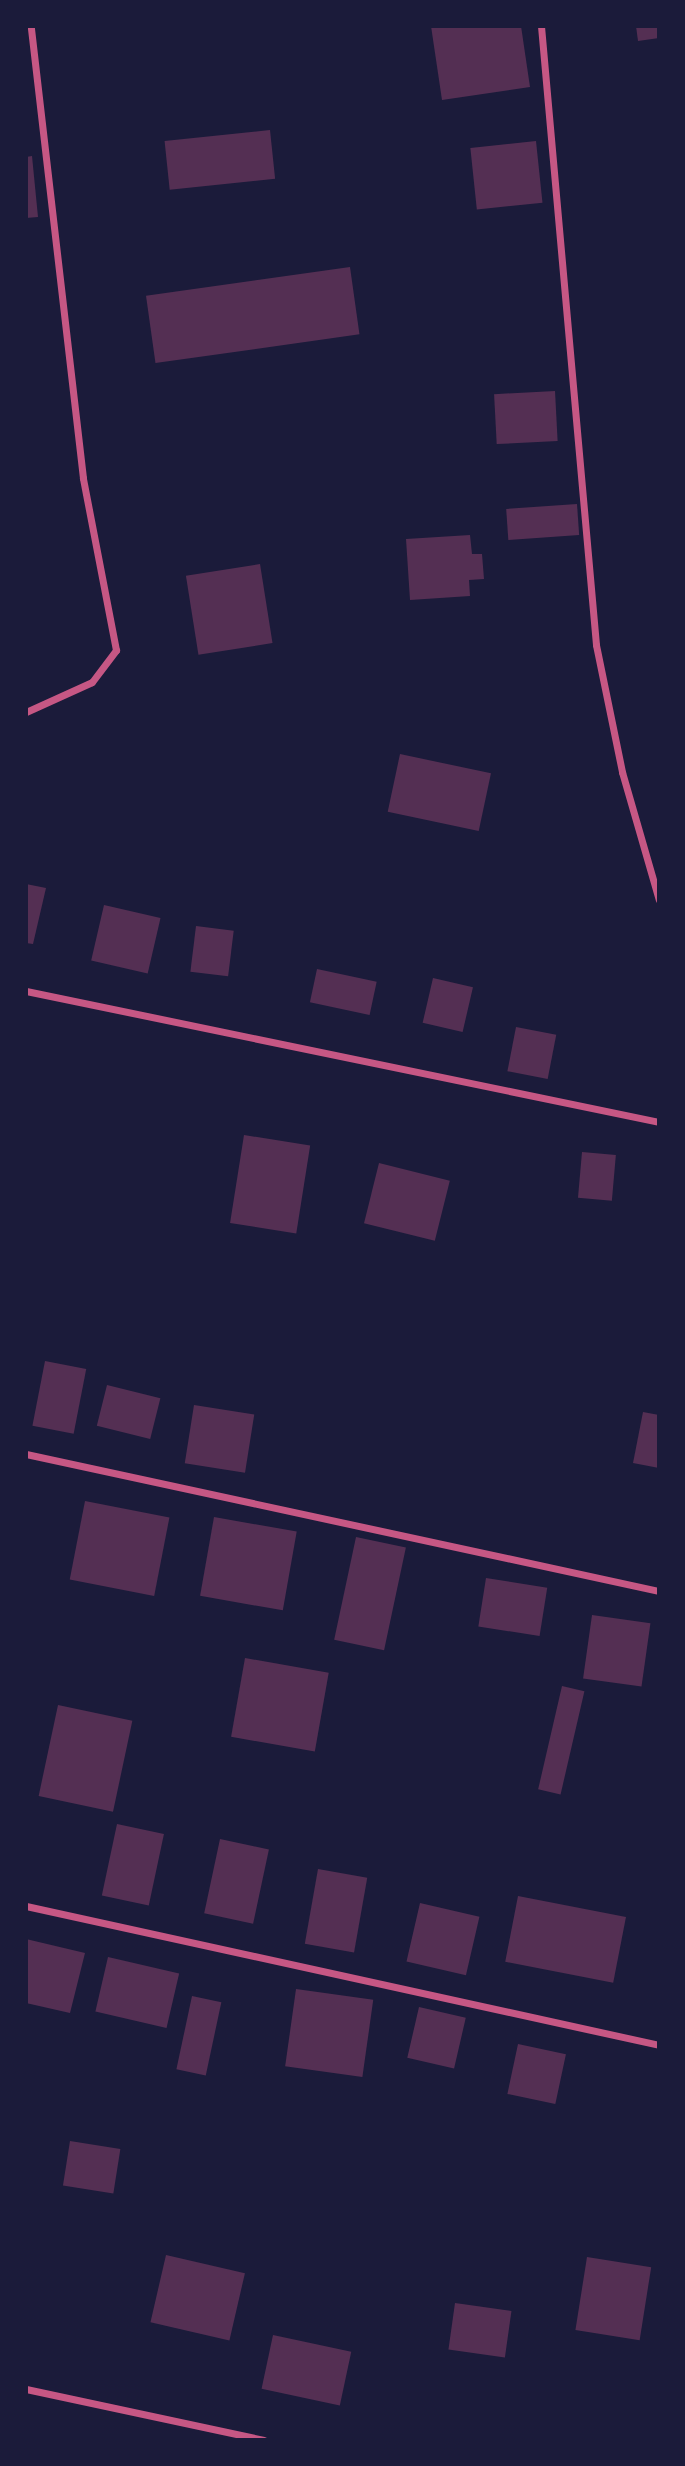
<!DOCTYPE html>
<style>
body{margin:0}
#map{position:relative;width:685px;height:2466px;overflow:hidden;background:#1b1b3a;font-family:Mulish,sans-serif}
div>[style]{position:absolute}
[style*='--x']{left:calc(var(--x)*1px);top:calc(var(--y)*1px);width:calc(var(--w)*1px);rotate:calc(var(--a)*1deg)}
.building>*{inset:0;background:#542f53;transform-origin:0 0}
.minor>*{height:7px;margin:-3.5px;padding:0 3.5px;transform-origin:3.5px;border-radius:3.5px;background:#c65784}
span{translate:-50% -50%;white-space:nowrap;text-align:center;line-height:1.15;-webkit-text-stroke:6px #1b1b3a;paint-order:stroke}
.frame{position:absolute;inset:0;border:28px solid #1b1b3a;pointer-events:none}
</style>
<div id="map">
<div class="building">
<div style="clip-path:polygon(431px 26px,521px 26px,530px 87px,442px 100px)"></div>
<div style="clip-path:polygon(636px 26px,659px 26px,659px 38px,638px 41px)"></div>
<div style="left:270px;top:130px;width:49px;height:106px;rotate:84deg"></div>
<div style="left:536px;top:141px;width:62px;height:66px;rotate:84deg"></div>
<div style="clip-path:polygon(32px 156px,38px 217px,26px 218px,26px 157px)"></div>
<div style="left:350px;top:267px;width:68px;height:206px;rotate:82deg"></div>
<div style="left:555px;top:391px;width:50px;height:61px;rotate:87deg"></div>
<div style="left:577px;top:504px;width:31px;height:71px;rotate:86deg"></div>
<div style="clip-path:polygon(470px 535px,472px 554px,482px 554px,484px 579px,469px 580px,470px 596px,410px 600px,406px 539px)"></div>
<div style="left:260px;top:564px;width:80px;height:75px;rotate:81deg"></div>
<div style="left:400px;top:754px;width:93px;height:59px;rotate:12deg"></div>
<div style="clip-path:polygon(26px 884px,46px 888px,33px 944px,26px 943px)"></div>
<div style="left:104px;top:905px;width:58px;height:57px;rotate:13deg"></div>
<div style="left:196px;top:926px;width:38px;height:46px;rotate:7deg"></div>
<div style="left:317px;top:969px;width:61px;height:34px;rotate:12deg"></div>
<div style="left:433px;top:978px;width:41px;height:46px;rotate:13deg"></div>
<div style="left:516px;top:1027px;width:41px;height:45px;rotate:11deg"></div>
<div style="left:244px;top:1135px;width:67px;height:89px;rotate:9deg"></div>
<div style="left:582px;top:1152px;width:34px;height:46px;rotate:5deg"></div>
<div style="left:379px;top:1163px;width:73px;height:62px;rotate:14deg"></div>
<div style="left:45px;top:1361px;width:42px;height:66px;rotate:11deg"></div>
<div style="left:107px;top:1385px;width:55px;height:42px;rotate:14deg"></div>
<div style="left:194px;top:1405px;width:61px;height:59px;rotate:9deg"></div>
<div style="clip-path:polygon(643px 1412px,659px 1415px,659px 1468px,633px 1463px)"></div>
<div style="left:85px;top:1501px;width:86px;height:80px;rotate:11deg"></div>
<div style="left:214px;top:1517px;width:84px;height:80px;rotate:10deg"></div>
<div style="left:356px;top:1537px;width:51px;height:105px;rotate:12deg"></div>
<div style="left:486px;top:1578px;width:62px;height:49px;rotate:9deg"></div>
<div style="left:592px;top:1615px;width:59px;height:64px;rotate:8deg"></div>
<div style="left:245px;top:1658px;width:85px;height:80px;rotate:10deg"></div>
<div style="left:562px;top:1686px;width:23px;height:106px;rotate:13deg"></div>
<div style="left:58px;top:1705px;width:76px;height:93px;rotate:12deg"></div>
<div style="left:117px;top:1824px;width:48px;height:73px;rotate:12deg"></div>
<div style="left:220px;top:1839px;width:50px;height:76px;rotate:12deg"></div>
<div style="left:318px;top:1869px;width:50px;height:76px;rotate:10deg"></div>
<div style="left:518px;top:1896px;width:110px;height:67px;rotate:11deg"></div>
<div style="left:420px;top:1903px;width:61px;height:60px;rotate:13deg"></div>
<div style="clip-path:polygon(26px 1939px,85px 1953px,70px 2013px,26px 2003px)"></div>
<div style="left:108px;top:1957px;width:73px;height:56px;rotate:13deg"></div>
<div style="left:296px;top:1989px;width:78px;height:78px;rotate:8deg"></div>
<div style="left:192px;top:1996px;width:30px;height:75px;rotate:12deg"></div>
<div style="left:419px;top:2007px;width:48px;height:52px;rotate:13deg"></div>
<div style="left:518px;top:2044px;width:49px;height:51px;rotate:12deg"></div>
<div style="left:70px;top:2141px;width:51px;height:45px;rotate:9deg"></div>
<div style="left:166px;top:2255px;width:81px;height:69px;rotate:13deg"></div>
<div style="left:587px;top:2257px;width:65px;height:74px;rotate:9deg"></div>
<div style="left:455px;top:2303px;width:57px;height:47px;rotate:8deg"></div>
<div style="left:273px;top:2335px;width:80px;height:55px;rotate:12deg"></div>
</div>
<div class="minor">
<div style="--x:541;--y:26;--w:621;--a:84.92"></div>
<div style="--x:596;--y:645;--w:130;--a:78.4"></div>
<div style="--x:622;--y:772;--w:133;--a:73.9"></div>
<div style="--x:26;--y:712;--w:72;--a:-24.4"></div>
<div style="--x:92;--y:682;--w:40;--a:-53"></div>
<div style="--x:116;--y:650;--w:175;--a:-100.9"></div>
<div style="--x:83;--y:478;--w:455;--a:-96.6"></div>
<div style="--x:26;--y:991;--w:646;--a:11.69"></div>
<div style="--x:26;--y:1454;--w:648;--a:12.21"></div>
<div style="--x:26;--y:1906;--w:648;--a:12.38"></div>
<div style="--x:26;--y:2389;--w:243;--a:12.1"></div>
</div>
<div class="frame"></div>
</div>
